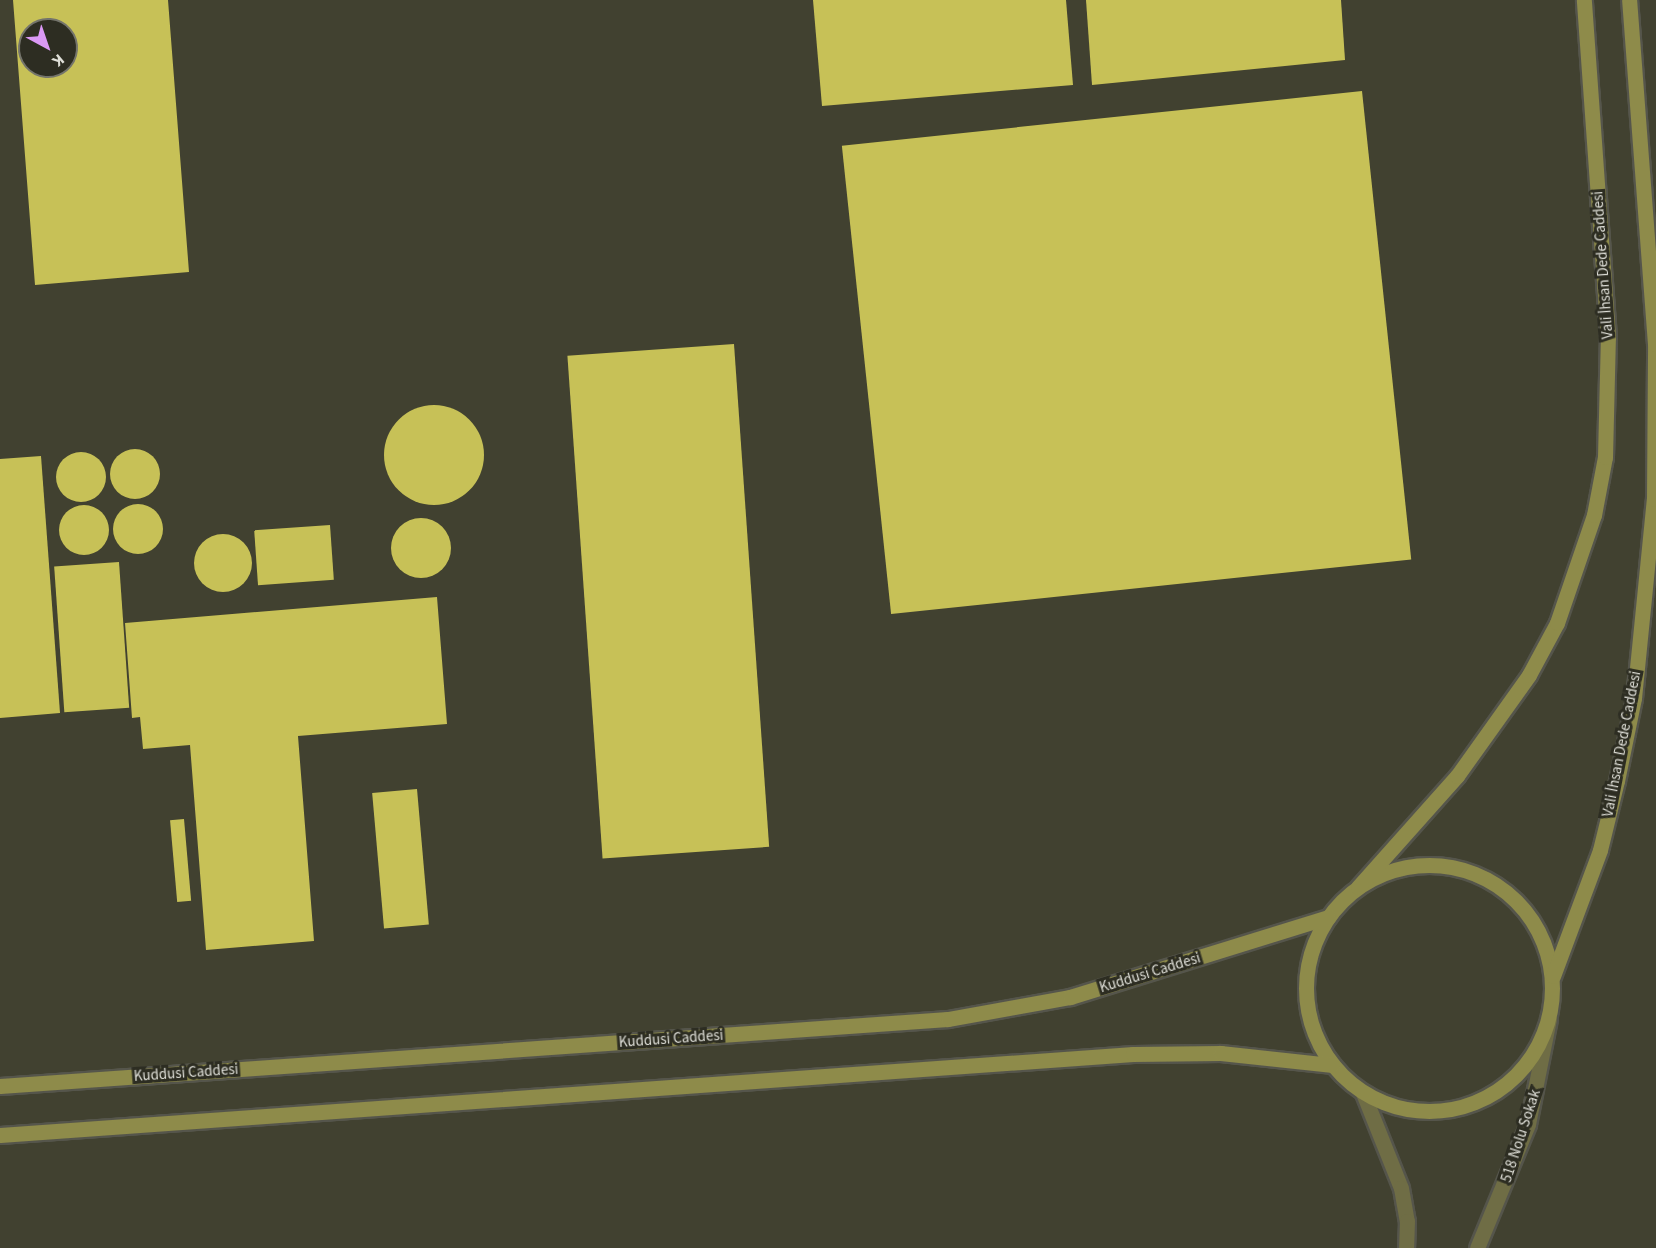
<!DOCTYPE html>
<meta charset="utf-8">
<style>
body{margin:0}
#map{position:relative;width:1656px;height:1248px;overflow:hidden;background:#37372c;font-family:"Source Sans 3",sans-serif}
div>[style]{position:absolute}
[style*='--x']{left:calc(var(--x)*1px);top:calc(var(--y)*1px);width:calc(var(--w)*1px);rotate:calc(var(--a)*1deg)}
.built>*{inset:0;background:#414130}
.building>*{inset:0;background:#c7c157;transform-origin:0 0}
.round{border-radius:50%}
.roads{filter:drop-shadow(2px 0 #55554b) drop-shadow(-2px 0 #55554b) drop-shadow(0 2px #55554b) drop-shadow(0 -2px #55554b)}
.lane>*{height:15px;margin:-7.5px;padding:0 7.5px;transform-origin:7.5px;border-radius:7.5px;background:#6f6d45}
.secondary>*{height:15px;margin:-7.5px;padding:0 7.5px;transform-origin:7.5px;border-radius:7.5px;background:#8e8b4a}
.secondary>.ring{margin:-7.5px;padding:0;box-sizing:content-box;background:none;border:15px solid #8e8b4a;border-radius:50%}
span{translate:-50% -50%;white-space:nowrap;text-align:center;line-height:1.15;-webkit-text-stroke:6px #2d2d22;paint-order:stroke}
.street-label{font-size:15px;color:#dfdfd8}
.north{position:absolute;left:18px;top:18px;width:60px;height:60px;box-sizing:border-box;background:#2d2d22;border:2px solid #74746b;border-radius:50%;rotate:140deg;font-size:16px;font-weight:700;line-height:24px;text-align:center;color:#dfdfd8}
.north::after{content:'';display:block;margin:auto;width:21px;height:27px;background:#db99f5;clip-path:polygon(50% 0,100% 100%,50% 72%,0 100%)}
</style>
<div id="map">
<div class="built">
<div style="clip-path:polygon(evenodd,0 0,1656px 0,1656px 1248px,0 1248px,0 0,30px 30px,66px 30px,66px 66px,30px 66px,30px 30px)"></div>
</div>
<div class="building">
<div style="clip-path:polygon(evenodd,13px 0,168px 0,189px 272px,35px 285px,13px 0,30px 30px,66px 30px,66px 66px,30px 66px,30px 30px)"></div>
<div style="clip-path:polygon(813px 0,1066px 0,1073px 85px,822px 106px)"></div>
<div style="clip-path:polygon(1086px 0,1341px 0,1345px 60px,1092px 85px)"></div>
<div style="left:1362px;top:91px;width:471px;height:523px;rotate:84deg"></div>
<div style="left:734px;top:344px;width:504px;height:167px;rotate:86deg"></div>
<div class="round" style="left:384px;top:405px;width:100px;height:100px"></div>
<div class="round" style="left:110px;top:449px;width:50px;height:50px"></div>
<div class="round" style="left:56px;top:452px;width:50px;height:50px"></div>
<div style="clip-path:polygon(41px 456px,60px 713px,0 718px,0 459px)"></div>
<div class="round" style="left:113px;top:504px;width:50px;height:50px"></div>
<div class="round" style="left:59px;top:505px;width:50px;height:50px"></div>
<div class="round" style="left:391px;top:518px;width:60px;height:60px"></div>
<div style="left:330px;top:525px;width:55px;height:76px;rotate:86deg"></div>
<div class="round" style="left:194px;top:534px;width:58px;height:58px"></div>
<div style="left:119px;top:562px;width:146px;height:65px;rotate:86deg"></div>
<div style="clip-path:polygon(437px 597px,447px 724px,298px 736px,314px 941px,206px 950px,190px 745px,143px 749px,140px 717px,132px 718px,125px 623px)"></div>
<div style="left:417px;top:789px;width:136px;height:45px;rotate:85deg"></div>
<div style="left:184px;top:819px;width:82px;height:14px;rotate:85deg"></div>
</div>
<div class="roads">
<div class="lane">
<div style="--x:1363;--y:1093;--w:102;--a:68.2"></div>
<div style="--x:1401;--y:1188;--w:34;--a:80"></div>
<div style="--x:1407;--y:1221;--w:27;--a:92"></div>
<div style="--x:1477;--y:1248;--w:134;--a:-67.6"></div>
<div style="--x:1528;--y:1124;--w:107;--a:-78.7"></div>
</div>
<div class="secondary">
<div class="ring" style="left:1306px;top:865px;width:231px;height:231px"></div>
<div style="--x:1358;--y:887;--w:149;--a:-48.3"></div>
<div style="--x:1457;--y:776;--w:124;--a:-54.5"></div>
<div style="--x:1529;--y:675;--w:59;--a:-61.7"></div>
<div style="--x:1557;--y:623;--w:114;--a:-71.1"></div>
<div style="--x:1594;--y:515;--w:59;--a:-79.3"></div>
<div style="--x:1605;--y:457;--w:120;--a:-88.6"></div>
<div style="--x:1608;--y:337;--w:338;--a:-94.1"></div>
<div style="--x:1553;--y:976;--w:134;--a:-69.5"></div>
<div style="--x:1600;--y:850;--w:71;--a:-76.2"></div>
<div style="--x:1617;--y:781;--w:85;--a:-78.4"></div>
<div style="--x:1634;--y:698;--w:200;--a:-84.3"></div>
<div style="--x:1654;--y:499;--w:155;--a:-89.6"></div>
<div style="--x:1655;--y:344;--w:345;--a:-94.3"></div>
<div style="--x:0;--y:1086;--w:950;--a:-4.04"></div>
<div style="--x:948;--y:1019;--w:124;--a:-10.2"></div>
<div style="--x:1070;--y:997;--w:270;--a:-17.2"></div>
<div style="--x:0;--y:1135;--w:1136;--a:-4.09"></div>
<div style="--x:1133;--y:1054;--w:88;--a:-0.7"></div>
<div style="--x:1221;--y:1053;--w:112;--a:6.2"></div>
</div>
</div>
<div class="street-label">
<span style="left:1603px;top:265px;rotate:-94deg">Vali İhsan Dede Caddesi</span>
<span style="left:1622px;top:744px;rotate:-79deg">Vali İhsan Dede Caddesi</span>
<span style="left:1150px;top:973px;rotate:-17deg">Kuddusi Caddesi</span>
<span style="left:671px;top:1039px;rotate:-4deg">Kuddusi Caddesi</span>
<span style="left:186px;top:1073px;rotate:-4deg">Kuddusi Caddesi</span>
<span style="left:1521px;top:1136px;rotate:-72deg">518 Nolu Sokak</span>
</div>
<div class="north">K</div>
</div>
